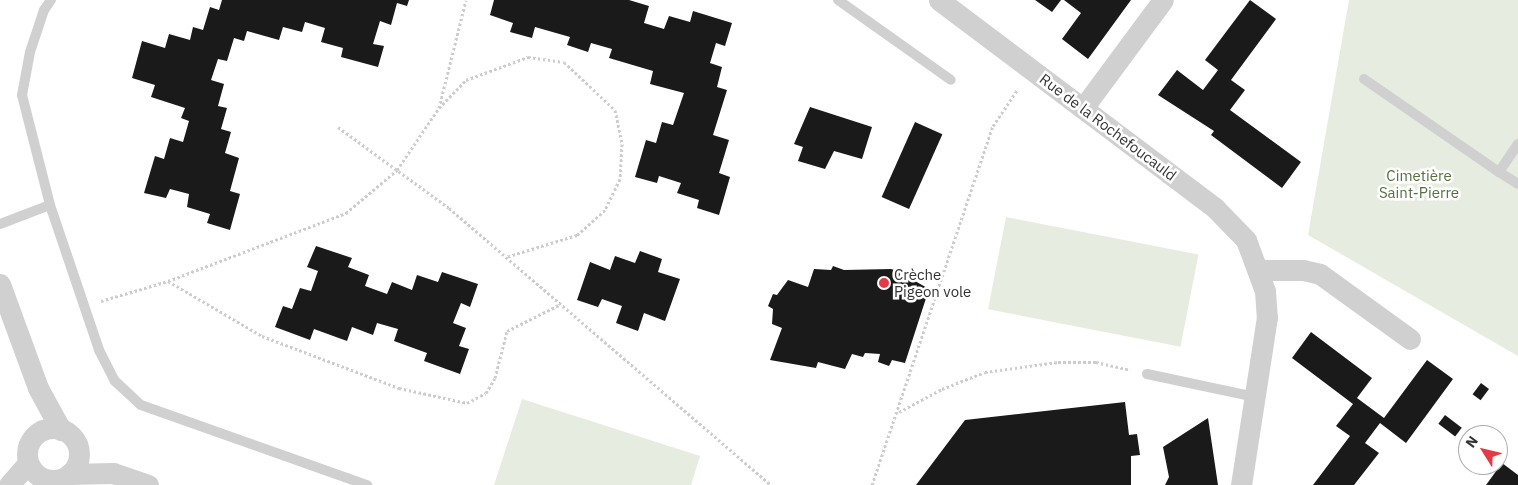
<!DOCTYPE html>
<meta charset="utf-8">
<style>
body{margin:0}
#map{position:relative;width:1518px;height:485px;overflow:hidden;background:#fff;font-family:"IBM Plex Sans",sans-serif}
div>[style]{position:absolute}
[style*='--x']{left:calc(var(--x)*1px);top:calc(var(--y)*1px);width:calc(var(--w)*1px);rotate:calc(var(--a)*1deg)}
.green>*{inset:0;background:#e6ecdf;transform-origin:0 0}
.building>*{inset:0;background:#1a1a1a;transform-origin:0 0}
.path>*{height:3px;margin-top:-1.5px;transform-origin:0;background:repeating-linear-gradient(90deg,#cdcdcd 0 2.5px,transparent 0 5px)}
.service>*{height:10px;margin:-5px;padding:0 5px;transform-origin:5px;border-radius:5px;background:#d0d0d0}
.minor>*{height:21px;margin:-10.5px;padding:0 10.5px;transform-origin:10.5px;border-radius:10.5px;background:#d0d0d0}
.minor>.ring{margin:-10.5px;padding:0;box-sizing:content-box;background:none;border:21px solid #d0d0d0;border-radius:50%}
.dots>*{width:14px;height:14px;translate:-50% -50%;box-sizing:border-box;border:2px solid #fff;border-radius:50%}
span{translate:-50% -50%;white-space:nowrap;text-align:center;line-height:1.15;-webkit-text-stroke:5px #fff;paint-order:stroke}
.street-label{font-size:15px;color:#333}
.park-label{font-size:15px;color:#56703f}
.poi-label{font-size:15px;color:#333}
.left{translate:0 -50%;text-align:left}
.north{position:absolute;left:1458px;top:425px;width:50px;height:50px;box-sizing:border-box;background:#fff;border:1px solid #adadad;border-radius:50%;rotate:306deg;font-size:14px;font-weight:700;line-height:20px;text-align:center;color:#333}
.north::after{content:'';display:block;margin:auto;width:18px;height:22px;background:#e63946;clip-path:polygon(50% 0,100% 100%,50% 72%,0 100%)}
</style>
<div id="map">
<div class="green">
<div style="clip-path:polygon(1349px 0,1518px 0,1518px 356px,1308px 235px)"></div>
<div style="left:1006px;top:217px;width:196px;height:94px;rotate:11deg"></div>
<div style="clip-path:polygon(522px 399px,700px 456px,691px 485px,494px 485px)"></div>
</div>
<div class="building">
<div style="clip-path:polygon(222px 0,409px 0,407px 6px,397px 3px,391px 25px,380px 21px,373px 44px,384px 46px,378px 67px,341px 57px,343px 48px,321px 42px,325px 28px,305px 22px,302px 32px,283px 27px,279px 40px,247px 31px,244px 41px,234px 38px,227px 61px,218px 59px,211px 80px,224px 84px,218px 106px,227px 108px,221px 129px,231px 132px,225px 153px,239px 158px,230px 191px,240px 194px,230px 230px,207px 223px,210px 214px,187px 207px,189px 194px,170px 189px,166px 198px,144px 193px,155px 156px,164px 159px,170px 138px,183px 142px,189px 121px,181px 118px,185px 108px,151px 97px,155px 85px,132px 78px,142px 41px,165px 48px,169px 34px,190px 40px,193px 27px,203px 30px,210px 7px,219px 10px)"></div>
<div style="clip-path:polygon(494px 0,629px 0,649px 6px,644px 23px,664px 29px,669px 16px,690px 22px,693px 11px,732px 23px,725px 46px,716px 43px,710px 63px,722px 67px,717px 87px,727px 90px,713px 135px,729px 140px,719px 173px,730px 177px,719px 215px,697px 208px,699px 200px,677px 193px,681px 183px,659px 176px,657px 183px,635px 177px,646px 140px,656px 143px,662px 122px,673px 125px,684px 93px,650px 84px,653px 71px,609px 58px,612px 49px,591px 43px,588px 52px,567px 45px,570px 37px,535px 27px,532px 38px,510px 32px,513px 23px,490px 15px)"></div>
<div style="clip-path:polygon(1035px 0,1061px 0,1052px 12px)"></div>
<div style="clip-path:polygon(1064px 0,1131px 0,1088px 59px,1062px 39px,1081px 13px)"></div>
<div style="clip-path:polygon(1250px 0,1276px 19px,1231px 80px,1245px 90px,1230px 110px,1301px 162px,1282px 188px,1211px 135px,1214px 131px,1158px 95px,1177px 70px,1203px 90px,1218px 70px,1205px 60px)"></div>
<div style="clip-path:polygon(810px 107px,872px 127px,862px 159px,834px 151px,825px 169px,798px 161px,803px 147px,794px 144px)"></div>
<div style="left:915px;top:122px;width:30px;height:82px;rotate:24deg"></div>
<div style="clip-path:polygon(316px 246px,352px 258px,348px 267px,369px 275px,365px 286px,387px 294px,392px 282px,412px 290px,417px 275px,438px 282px,442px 272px,478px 284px,470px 307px,461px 303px,453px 323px,466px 328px,459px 346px,469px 349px,460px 374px,424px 361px,427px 353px,394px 341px,398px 329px,377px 323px,373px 335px,352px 327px,347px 341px,314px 329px,310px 340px,275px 327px,283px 306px,292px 309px,300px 288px,311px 291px,318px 271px,307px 267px)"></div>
<div style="clip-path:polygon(640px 251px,662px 259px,658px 272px,680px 279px,665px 321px,644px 313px,638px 331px,616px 323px,622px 306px,602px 299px,598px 307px,577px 300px,590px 262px,610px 270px,615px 256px,635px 263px)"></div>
<div style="clip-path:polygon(833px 266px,844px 270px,891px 269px,916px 277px,915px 281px,929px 289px,905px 363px,892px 360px,889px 366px,878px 362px,880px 354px,865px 353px,863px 357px,852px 354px,845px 369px,818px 362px,816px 368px,770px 360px,782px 328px,772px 324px,773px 309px,768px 306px,773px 294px,777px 295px,788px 280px,808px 287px,814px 269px,831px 270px)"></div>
<div style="clip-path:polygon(1311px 332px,1372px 378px,1357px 398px,1384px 418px,1427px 360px,1453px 379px,1406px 443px,1380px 423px,1365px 443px,1379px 453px,1354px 485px,1313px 485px,1350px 436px,1336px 426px,1353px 404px,1292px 358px)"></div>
<div style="left:1481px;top:383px;width:10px;height:14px;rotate:37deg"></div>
<div style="clip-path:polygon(1125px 402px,1129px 435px,1137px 434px,1140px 455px,1131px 456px,1131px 485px,916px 485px,965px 420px)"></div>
<div style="left:1445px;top:415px;width:21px;height:11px;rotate:37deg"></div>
<div style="clip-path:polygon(1208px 418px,1218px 485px,1165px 485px,1169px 477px,1163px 447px)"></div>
<div style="clip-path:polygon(1481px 425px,1492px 433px,1491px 435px,1473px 435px)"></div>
<div style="clip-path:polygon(1502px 463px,1518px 475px,1518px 485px,1486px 485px)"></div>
</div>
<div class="path">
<div style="--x:439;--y:108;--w:111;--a:-76"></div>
<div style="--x:338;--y:127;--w:137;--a:36.1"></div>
<div style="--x:449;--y:208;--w:425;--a:40.7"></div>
<div style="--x:168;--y:281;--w:191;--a:-20.9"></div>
<div style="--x:346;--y:213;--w:67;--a:-40.1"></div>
<div style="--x:397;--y:170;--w:75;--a:-55.9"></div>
<div style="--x:439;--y:108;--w:39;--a:-46"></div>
<div style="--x:466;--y:80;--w:66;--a:-20.4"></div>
<div style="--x:528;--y:57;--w:36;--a:8"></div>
<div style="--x:564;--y:62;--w:70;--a:43.3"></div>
<div style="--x:615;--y:110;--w:35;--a:78"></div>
<div style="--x:622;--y:144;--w:35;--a:93"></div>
<div style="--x:620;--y:179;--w:34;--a:116"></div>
<div style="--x:605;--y:210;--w:38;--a:138"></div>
<div style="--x:577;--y:235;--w:74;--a:162.8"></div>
<div style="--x:101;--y:301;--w:70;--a:-16.6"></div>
<div style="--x:168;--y:281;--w:109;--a:30.3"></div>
<div style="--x:262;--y:336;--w:147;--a:20.8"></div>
<div style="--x:399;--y:388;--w:70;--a:12.4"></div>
<div style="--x:467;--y:403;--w:21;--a:-28"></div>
<div style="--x:486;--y:393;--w:17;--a:-59"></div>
<div style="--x:495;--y:378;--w:49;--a:-75.7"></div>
<div style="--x:507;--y:331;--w:60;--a:-26.6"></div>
<div style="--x:899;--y:412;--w:49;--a:-28.1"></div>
<div style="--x:942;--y:389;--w:46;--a:-21.6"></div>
<div style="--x:985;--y:372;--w:74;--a:-7.8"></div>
<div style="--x:1058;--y:362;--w:38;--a:0"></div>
<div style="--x:1096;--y:362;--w:35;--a:13"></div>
<div style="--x:872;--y:485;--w:379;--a:-71.4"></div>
<div style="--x:993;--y:126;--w:45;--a:-56"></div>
</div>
<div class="service">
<div style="--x:51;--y:0;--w:12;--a:125"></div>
<div style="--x:44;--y:10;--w:44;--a:108.4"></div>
<div style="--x:30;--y:52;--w:44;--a:100.5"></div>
<div style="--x:22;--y:95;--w:114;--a:75.7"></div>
<div style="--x:50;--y:205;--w:153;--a:71.3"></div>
<div style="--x:99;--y:350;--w:35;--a:63"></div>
<div style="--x:115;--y:381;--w:35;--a:43"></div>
<div style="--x:141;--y:405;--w:240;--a:19.5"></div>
<div style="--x:838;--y:0;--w:138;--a:35.3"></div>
<div style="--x:1364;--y:79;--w:164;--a:34.6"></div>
<div style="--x:1499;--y:172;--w:34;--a:-56"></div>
<div style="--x:1499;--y:172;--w:22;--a:32"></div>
<div style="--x:0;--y:224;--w:53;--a:-20.8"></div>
<div style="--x:1147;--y:374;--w:110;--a:12"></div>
</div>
<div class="minor">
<div style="--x:939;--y:0;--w:346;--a:37"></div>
<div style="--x:1215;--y:208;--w:45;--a:45.9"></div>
<div style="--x:1246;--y:240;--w:54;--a:69.6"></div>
<div style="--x:1265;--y:291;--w:26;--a:86"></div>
<div style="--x:1267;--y:317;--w:170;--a:98.8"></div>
<div style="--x:1083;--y:108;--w:134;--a:-53.5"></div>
<div style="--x:1258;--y:270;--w:45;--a:0"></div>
<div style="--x:1303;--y:270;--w:17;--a:13"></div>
<div style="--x:1320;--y:274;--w:111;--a:35.8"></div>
<div style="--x:0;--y:284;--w:111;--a:69.9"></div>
<div style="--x:38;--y:388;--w:48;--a:61.3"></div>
<div class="ring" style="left:27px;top:428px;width:31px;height:31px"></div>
<div style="--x:69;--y:474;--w:44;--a:-1.3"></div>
<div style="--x:113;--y:473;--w:37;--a:19"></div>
<div style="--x:9;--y:485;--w:29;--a:-49"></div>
</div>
<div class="dots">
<div style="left:884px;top:283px;background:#e63946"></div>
</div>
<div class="street-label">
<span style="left:1108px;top:127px;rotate:37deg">Rue de la Rochefoucauld</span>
</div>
<div class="park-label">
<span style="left:1419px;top:184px">Cimetière<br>Saint-Pierre</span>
</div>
<div class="poi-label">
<span class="left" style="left:894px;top:283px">Crèche<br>Pigeon vole</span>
</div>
<div class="north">N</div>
</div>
